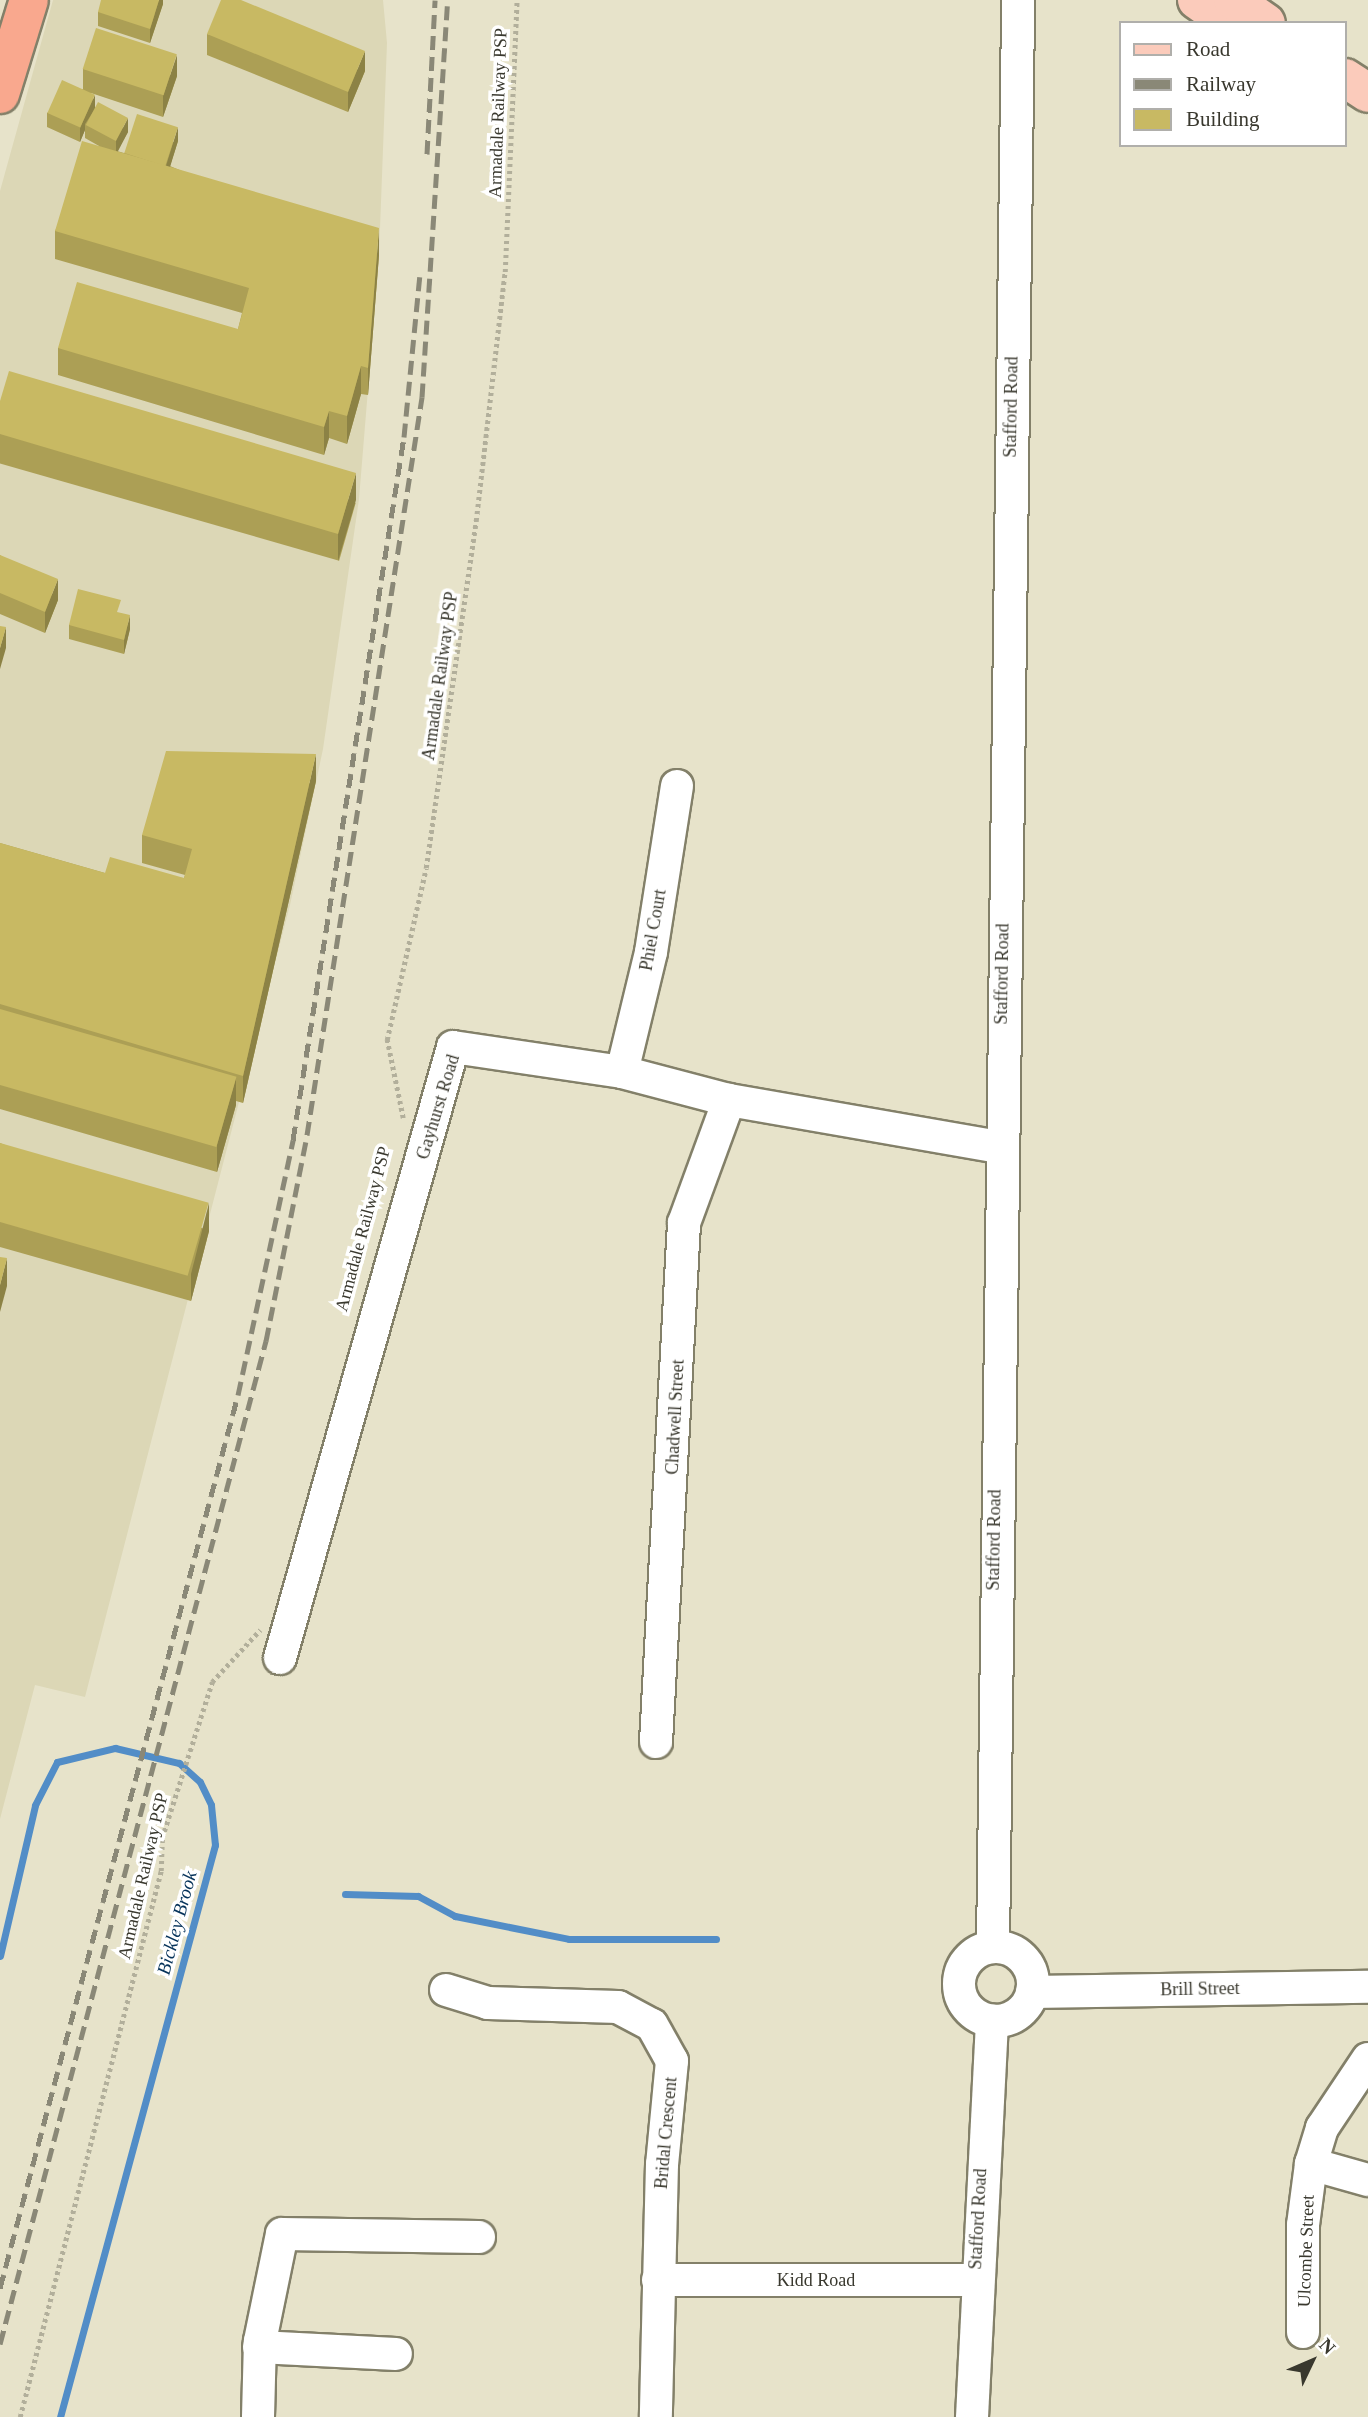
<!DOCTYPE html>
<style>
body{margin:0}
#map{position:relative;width:1368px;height:2417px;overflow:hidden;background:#e7e3ca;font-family:Georgia,serif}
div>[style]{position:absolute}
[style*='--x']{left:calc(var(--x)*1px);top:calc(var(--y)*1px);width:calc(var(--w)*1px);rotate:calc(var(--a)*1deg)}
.built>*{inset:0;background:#dcd7b6}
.stream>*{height:7px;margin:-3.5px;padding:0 3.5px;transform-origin:3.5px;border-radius:3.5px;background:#528dc7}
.path>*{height:4.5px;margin-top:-2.25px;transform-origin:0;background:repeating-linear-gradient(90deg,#b2af9b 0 3.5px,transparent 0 7px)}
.roads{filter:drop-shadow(2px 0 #838069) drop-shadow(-2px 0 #838069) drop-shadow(0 2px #838069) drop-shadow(0 -2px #838069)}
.minor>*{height:32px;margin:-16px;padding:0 16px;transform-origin:16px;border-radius:16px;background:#fff}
.minor>.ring{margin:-16px;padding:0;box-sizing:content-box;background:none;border:32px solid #fff;border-radius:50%}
.major>*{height:38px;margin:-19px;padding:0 19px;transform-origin:19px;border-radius:19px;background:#fbcbbb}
.highway>*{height:38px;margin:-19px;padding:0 19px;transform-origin:19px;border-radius:19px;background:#f9a88e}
.rail>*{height:5px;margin-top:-2.5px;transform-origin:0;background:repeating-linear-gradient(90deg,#8a8877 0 14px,transparent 0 21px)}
.wall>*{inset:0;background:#ac9f55;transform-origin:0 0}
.shaded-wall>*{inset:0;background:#8c8245}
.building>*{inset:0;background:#c8b963;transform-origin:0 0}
span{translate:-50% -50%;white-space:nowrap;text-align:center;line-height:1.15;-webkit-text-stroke:7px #fff;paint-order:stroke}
.street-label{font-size:18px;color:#39382e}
.water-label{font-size:19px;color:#06335a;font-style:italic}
.legend{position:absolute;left:1119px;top:21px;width:228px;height:126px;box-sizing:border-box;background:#fff;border:2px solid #b0afab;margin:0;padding:9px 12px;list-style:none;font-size:21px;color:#39382e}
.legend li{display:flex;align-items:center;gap:14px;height:35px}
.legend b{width:35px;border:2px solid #b0afab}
.north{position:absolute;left:1277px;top:2326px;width:70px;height:70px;-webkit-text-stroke:5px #fff;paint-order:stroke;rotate:46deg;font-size:19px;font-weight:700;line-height:28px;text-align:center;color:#39382e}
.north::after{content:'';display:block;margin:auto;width:24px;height:32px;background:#39382e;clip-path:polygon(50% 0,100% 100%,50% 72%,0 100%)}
</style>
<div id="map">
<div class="built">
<div style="clip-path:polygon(53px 0,383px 0,387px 43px,379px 255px,359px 499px,323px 749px,290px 905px,85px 1697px,35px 1685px,0 1819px,0 191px)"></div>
</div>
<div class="stream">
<div style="--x:345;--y:1894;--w:73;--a:1.6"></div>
<div style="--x:418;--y:1896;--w:42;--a:28.4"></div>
<div style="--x:455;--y:1916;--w:116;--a:11.4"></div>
<div style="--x:569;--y:1939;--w:147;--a:0"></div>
<div style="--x:0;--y:1956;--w:155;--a:-76.9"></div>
<div style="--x:35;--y:1805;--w:48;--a:-62.9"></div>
<div style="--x:57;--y:1762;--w:60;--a:-13.6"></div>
<div style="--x:115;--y:1748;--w:66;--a:13.2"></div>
<div style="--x:179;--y:1763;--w:28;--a:42"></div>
<div style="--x:200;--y:1782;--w:25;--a:64"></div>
<div style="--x:211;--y:1805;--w:40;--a:84.3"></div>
<div style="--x:215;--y:1845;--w:593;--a:105.16"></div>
</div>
<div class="path">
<div style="--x:403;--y:1118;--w:80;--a:-101.6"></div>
<div style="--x:387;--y:1040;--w:176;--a:-77.2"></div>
<div style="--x:426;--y:868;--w:351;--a:-81.8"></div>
<div style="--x:476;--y:521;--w:251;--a:-83.4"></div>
<div style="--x:505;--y:272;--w:272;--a:-87.5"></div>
<div style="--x:20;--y:2417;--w:564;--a:-75.52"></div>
<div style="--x:161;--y:1871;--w:33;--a:-88"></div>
<div style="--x:162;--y:1838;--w:164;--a:-72.2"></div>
<div style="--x:212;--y:1682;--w:71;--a:-47.3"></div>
</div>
<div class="roads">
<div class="minor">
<div style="--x:622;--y:1072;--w:123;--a:-76.4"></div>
<div style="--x:651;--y:952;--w:168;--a:-81.1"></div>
<div style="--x:280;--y:1658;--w:635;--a:-74.19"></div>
<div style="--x:453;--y:1047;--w:171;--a:8.4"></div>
<div style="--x:622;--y:1072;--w:111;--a:14.7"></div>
<div style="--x:729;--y:1100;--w:274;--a:9.9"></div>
<div style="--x:656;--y:1742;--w:520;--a:-86.91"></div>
<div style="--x:684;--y:1223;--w:131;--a:-69.9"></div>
<div style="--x:993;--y:1947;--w:1947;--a:-89.26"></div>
<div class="ring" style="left:959px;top:1947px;width:42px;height:42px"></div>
<div style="--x:446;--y:1990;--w:44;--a:17.2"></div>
<div style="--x:488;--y:2003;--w:130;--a:1.8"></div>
<div style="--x:618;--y:2007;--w:38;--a:28"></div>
<div style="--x:652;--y:2025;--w:41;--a:60.9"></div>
<div style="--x:672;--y:2061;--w:103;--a:95.5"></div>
<div style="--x:662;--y:2164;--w:253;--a:91.4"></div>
<div style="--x:1032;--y:1992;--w:336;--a:-0.9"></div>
<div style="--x:1311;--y:2164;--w:59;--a:15.7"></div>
<div style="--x:658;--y:2280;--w:316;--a:0"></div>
<div style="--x:1303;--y:2332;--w:107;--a:-90"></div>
<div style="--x:1303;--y:2225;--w:62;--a:-82.5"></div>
<div style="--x:1311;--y:2164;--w:38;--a:-73"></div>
<div style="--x:1322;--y:2128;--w:83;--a:-56.3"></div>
<div style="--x:259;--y:2347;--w:137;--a:2.9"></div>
<div style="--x:258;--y:2417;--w:76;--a:-88.5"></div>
<div style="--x:260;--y:2341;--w:109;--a:-78.4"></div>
<div style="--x:282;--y:2234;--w:197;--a:0.9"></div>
<div style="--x:972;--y:2417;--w:397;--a:-87.1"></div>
</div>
<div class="major">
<div style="--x:1197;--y:0;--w:40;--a:34.9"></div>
<div style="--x:1233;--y:0;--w:40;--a:34.9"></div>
<div style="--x:1345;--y:78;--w:27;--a:33"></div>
</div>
<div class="highway">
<div style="--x:0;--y:94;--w:98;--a:-72.9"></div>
</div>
</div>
<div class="rail">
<div style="--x:427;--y:154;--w:154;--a:-87"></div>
<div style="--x:0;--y:2288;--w:924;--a:-75.08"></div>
<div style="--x:238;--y:1395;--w:261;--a:-77.8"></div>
<div style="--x:293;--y:1140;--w:712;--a:-81.03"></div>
<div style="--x:404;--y:437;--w:165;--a:-84.4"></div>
<div style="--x:0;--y:2344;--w:1038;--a:-75.15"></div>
<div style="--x:266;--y:1341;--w:210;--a:-78.7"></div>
<div style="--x:307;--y:1135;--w:747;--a:-81.14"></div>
<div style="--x:422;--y:397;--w:398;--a:-86.3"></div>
</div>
<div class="wall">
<div style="clip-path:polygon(163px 0,163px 4px,150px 43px,98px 26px,98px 12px)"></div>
<div style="clip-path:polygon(207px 34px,365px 71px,348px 112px,207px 55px)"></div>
<div style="clip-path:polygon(83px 69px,177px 76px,163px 117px,91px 93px,95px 107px,128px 132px,117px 151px,124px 153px,178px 141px,170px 166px,379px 255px,368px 395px,361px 394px,347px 444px,329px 438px,324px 455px,58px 375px,58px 348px,238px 329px,242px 313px,55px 259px,55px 231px,99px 146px,85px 138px,85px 130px,80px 142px,47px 127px,47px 113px,83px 89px)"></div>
<div style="left:0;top:401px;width:370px;height:60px;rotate:16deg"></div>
<div style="clip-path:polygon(0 555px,58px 600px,45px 633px,0 614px)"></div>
<div style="clip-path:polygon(121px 613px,130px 629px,124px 654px,69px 639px,69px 625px)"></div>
<div style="clip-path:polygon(316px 781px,243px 1103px,236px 1101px,236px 1105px,217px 1172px,0 1109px,0 843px,105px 873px,184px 878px,185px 875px,142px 863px,142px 835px)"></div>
<div style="clip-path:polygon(0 1143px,209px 1231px,191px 1301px,0 1247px)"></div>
</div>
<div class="shaded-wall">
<div style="clip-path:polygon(159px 0,163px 0,163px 4px,150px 43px,150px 29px)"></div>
<div style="clip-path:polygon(365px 51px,365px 71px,348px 112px,348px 92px)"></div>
<div style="clip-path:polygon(177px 55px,177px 76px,163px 117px,163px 96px)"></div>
<div style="clip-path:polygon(95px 95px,95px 109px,85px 124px,85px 130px,80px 142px,80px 128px)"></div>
<div style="clip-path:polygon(128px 118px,128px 132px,116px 155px,116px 141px)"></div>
<div style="clip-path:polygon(178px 127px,178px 141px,166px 180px,166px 166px)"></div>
<div style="clip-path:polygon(379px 228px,379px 255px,368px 395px,368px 368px)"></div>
<div style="clip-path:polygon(361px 366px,361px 394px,347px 444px,347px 416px)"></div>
<div style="clip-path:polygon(329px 411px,329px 438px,324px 455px,324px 427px)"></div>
<div style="clip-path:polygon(356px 473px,356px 500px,338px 561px,338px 534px)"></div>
<div style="clip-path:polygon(58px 579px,58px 600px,45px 633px,45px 612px)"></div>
<div style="clip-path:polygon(130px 615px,130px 629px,124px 654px,124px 640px)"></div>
<div style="clip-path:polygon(6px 627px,6px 648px,0 669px,0 648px)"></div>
<div style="clip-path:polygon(316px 754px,316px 781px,243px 1103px,243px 1076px)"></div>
<div style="clip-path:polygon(236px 1078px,236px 1105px,217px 1172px,217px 1145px)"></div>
<div style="clip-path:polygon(209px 1203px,209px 1231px,191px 1301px,191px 1274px)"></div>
<div style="clip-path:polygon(7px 1258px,7px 1286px,0 1312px,0 1285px)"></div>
</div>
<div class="building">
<div style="clip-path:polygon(101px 0,159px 0,150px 29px,98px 12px)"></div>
<div style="clip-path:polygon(221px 0,241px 0,365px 51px,348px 92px,207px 34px)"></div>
<div style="left:96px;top:28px;width:85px;height:43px;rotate:18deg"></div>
<div style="left:62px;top:80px;width:36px;height:36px;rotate:24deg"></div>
<div style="left:98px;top:102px;width:34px;height:26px;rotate:28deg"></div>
<div style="left:137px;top:114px;width:43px;height:41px;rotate:18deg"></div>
<div style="clip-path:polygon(82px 141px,379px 228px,368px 368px,361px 366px,347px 416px,329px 411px,324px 427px,58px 348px,77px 282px,238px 329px,249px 288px,55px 231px)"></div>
<div style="clip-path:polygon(9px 371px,356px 473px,338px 534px,0 434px,0 401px)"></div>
<div style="clip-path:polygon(0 555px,58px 579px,45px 612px,0 593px)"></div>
<div style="clip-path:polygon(78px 589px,121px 600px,117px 612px,130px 615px,124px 640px,69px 625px)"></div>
<div style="clip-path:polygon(0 626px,6px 627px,0 648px)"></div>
<div style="clip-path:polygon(166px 751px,316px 754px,243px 1076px,0 1004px,0 843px,105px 873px,110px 857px,184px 878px,192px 849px,142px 835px)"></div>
<div style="left:0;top:1009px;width:246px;height:73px;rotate:16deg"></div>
<div style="left:0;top:1143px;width:217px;height:76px;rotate:16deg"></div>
<div style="clip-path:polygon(0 1257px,7px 1258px,0 1285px)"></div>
</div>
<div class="street-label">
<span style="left:498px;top:113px;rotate:-88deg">Armadale Railway PSP</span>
<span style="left:1011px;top:407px;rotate:-89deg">Stafford Road</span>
<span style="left:440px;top:676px;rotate:-82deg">Armadale Railway PSP</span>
<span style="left:653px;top:930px;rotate:-80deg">Phiel Court</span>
<span style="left:1002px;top:974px;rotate:-89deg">Stafford Road</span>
<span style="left:438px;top:1107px;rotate:-73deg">Gayhurst Road</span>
<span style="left:363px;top:1229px;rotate:-75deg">Armadale Railway PSP</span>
<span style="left:675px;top:1417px;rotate:-87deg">Chadwell Street</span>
<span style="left:994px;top:1540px;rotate:-89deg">Stafford Road</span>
<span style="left:143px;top:1876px;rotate:-77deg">Armadale Railway PSP</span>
<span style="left:1200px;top:1989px;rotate:-1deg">Brill Street</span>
<span style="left:666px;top:2133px;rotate:-85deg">Bridal Crescent</span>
<span style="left:978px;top:2219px;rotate:-87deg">Stafford Road</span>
<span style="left:1306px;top:2251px;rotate:-88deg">Ulcombe Street</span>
<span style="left:816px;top:2280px">Kidd Road</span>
</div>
<div class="water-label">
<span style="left:177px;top:1923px;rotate:-75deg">Bickley Brook</span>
</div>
<ul class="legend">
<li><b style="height:9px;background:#fbcbbb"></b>Road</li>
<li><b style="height:9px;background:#8a8877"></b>Railway</li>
<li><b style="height:19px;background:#c8b963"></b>Building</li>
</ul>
<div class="north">N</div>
</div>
